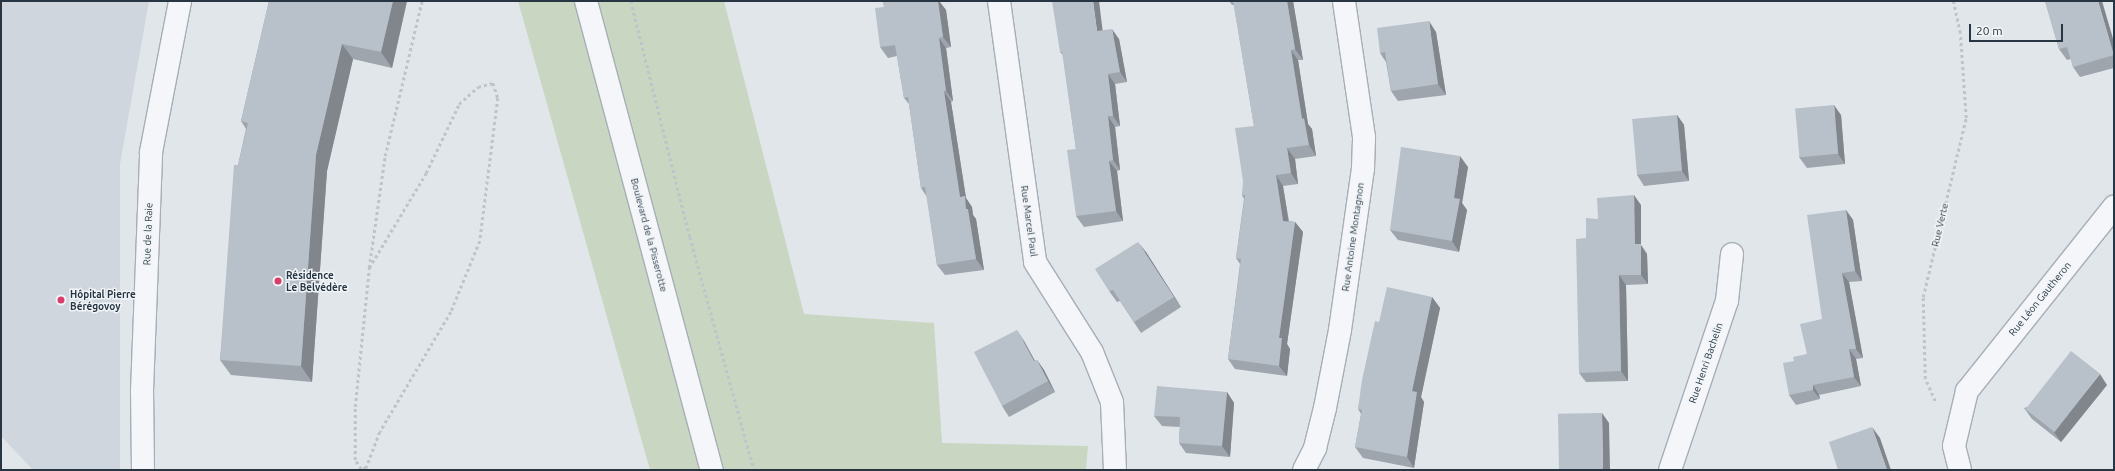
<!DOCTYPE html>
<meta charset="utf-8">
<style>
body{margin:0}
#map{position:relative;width:2115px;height:471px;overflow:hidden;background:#e1e6eb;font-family:Ubuntu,sans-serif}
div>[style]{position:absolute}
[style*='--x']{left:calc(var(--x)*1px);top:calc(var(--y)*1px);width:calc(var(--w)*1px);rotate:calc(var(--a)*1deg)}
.built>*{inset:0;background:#cfd6dd}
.green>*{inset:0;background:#c9d6c1}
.path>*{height:2.5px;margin-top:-1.25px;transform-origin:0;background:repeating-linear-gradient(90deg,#bfc4ca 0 3px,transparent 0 6px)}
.roads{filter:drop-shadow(1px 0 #a6aeb6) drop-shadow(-1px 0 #a6aeb6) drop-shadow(0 1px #a6aeb6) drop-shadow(0 -1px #a6aeb6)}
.minor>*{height:22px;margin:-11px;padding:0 11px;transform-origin:11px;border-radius:11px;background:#f4f6f9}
.wall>*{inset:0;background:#9ea5ad}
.shaded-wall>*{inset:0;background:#81868d}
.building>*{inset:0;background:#b8c0c9;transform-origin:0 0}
.dots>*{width:11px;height:11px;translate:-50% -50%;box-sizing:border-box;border:2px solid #f1f5f8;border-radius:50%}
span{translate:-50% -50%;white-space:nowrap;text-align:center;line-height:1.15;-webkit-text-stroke:3px #f1f5f8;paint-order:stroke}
.street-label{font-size:10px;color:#283644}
.poi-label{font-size:10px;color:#283644;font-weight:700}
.left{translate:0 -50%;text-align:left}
.frame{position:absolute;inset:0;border:2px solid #283644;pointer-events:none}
.scale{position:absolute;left:1969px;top:24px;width:94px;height:18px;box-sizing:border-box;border:2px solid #283644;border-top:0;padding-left:5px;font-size:12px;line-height:14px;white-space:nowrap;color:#283644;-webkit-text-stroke:3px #f1f5f8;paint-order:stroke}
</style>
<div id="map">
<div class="built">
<div style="clip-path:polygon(1px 1px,149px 1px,120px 164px,120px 470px,33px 470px,1px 436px)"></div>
</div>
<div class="green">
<div style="clip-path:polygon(518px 1px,724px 1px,804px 314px,934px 323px,942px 443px,1088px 446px,1086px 470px,650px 470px)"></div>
</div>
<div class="path">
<div style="--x:631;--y:1;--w:243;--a:76"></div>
<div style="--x:690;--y:237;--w:242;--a:74.6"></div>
<div style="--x:369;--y:268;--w:111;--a:-59"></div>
<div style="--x:426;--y:173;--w:76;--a:-64.4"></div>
<div style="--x:459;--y:104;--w:25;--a:-42"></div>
<div style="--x:478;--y:87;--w:16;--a:-15"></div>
<div style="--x:493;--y:83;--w:16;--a:72"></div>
<div style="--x:498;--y:98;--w:144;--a:97.2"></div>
<div style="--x:480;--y:241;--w:77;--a:112.2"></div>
<div style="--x:451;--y:312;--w:139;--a:120.6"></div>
<div style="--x:380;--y:432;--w:39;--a:111"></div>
<div style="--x:366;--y:468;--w:5;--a:169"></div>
<div style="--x:361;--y:469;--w:11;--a:-124"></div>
<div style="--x:355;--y:460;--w:53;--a:-90"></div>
<div style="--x:355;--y:407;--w:140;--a:-84.2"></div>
<div style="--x:369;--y:268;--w:113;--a:-81.9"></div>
<div style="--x:385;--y:156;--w:159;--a:-76.6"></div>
<div style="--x:1935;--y:401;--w:24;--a:-114"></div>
<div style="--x:1925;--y:379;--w:82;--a:-91.4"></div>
<div style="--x:1923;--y:297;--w:184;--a:-76.5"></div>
<div style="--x:1966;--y:118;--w:85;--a:-94"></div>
<div style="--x:1960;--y:33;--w:33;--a:-102"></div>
</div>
<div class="roads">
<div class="minor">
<div style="--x:586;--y:1;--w:486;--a:75"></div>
<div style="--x:999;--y:1;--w:263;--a:82.1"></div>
<div style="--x:1035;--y:262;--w:107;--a:57.7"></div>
<div style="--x:1092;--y:352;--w:54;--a:68.2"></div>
<div style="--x:1112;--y:402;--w:68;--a:87.5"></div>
<div style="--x:143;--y:470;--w:79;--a:-90.7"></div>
<div style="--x:142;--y:391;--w:239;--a:-87.8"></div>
<div style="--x:151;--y:152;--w:154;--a:-79.1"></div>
<div style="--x:1304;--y:470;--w:25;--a:-63"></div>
<div style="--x:1315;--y:448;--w:41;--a:-76"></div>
<div style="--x:1325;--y:408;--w:79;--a:-79.1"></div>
<div style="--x:1340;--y:330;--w:164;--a:-81.9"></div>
<div style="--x:1363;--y:168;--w:31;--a:-88"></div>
<div style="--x:1364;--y:137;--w:137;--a:-98.4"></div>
<div style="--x:1670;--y:470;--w:178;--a:-71.4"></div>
<div style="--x:1727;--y:301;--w:47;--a:-83.9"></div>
<div style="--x:1960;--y:470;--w:25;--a:-104"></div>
<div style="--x:1954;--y:446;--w:57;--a:-76.7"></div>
<div style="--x:1967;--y:391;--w:236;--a:-51.4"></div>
</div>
</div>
<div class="wall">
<div style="clip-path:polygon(269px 1px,407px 1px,392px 68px,353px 59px,327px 171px,312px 382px,231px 375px,220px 360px,238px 165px,246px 129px,241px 121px)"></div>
<div style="clip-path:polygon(883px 1px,939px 1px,946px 10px,951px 47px,946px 48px,953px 101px,951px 102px,966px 198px,972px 207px,973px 215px,976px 219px,984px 270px,945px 275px,937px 265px,927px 197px,921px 188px,909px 104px,904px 98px,897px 56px,888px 58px,880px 47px,884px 7px)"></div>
<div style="clip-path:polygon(1229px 1px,1293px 1px,1303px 60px,1298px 60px,1308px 124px,1312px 129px,1316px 156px,1295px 159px,1298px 184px,1283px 186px,1289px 221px,1295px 222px,1303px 232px,1287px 344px,1290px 349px,1287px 376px,1235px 369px,1228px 359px,1240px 264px,1236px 258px,1244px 199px,1242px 195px,1254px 126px,1234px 5px,1232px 5px)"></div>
<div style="clip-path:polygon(2045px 1px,2114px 42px,2114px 68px,2080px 77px,2073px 67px,2071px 59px,2067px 60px,2059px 49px)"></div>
<div style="clip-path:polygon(1103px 31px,1119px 39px,1127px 82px,1115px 84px,1120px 126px,1115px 127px,1120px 170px,1117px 171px,1123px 221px,1084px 227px,1076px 216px,1076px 149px,1063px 55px,1060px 52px)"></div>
<div style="clip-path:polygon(1436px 32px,1446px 95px,1398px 101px,1391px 91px,1386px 62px,1380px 53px)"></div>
<div style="clip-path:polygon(1677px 115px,1684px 125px,1689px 181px,1644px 186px,1637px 175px)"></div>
<div style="clip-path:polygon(1841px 115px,1845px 164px,1807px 168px,1799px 157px)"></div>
<div style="clip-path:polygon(1468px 167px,1462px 203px,1467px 210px,1459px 252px,1398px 240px,1390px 230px)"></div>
<div style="clip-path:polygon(1641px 205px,1641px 245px,1647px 254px,1648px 284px,1626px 285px,1628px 381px,1586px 382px,1579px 373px,1586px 238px,1598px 219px)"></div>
<div style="clip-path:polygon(1846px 210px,1853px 220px,1862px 281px,1849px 282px,1863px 358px,1856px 359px,1861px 386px,1819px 395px,1820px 399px,1796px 405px,1789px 395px,1794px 361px,1807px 354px,1822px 319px)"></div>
<div style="clip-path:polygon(1146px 252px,1181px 307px,1141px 333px,1120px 301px,1117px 302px,1109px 291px)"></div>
<div style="clip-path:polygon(1432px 297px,1440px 308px,1421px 397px,1424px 402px,1414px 468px,1363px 458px,1355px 447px,1361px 414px,1358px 409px,1379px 322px)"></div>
<div style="clip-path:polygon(1024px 341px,1035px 361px,1037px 360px,1044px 370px,1055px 392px,1009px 417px,1002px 406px)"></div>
<div style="clip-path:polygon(2107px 385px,2061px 442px,2032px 419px,2024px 408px)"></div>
<div style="clip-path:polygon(1227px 392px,1234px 403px,1230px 457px,1186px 453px,1179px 443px,1180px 427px,1162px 426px,1154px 416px)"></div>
</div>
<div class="shaded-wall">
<div style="clip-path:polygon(393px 1px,407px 1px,392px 68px,381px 52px)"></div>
<div style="clip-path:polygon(938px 1px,939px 1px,946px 10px,951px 47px,943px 37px)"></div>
<div style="clip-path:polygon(1093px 1px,1099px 1px,1104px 42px,1097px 31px)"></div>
<div style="clip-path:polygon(1287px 1px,1293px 1px,1303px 60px,1295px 49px)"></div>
<div style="clip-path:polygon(2098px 1px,2102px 1px,2114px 42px,2114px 56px)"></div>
<div style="clip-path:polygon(1429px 21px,1436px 32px,1446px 95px,1438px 84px)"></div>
<div style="clip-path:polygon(1112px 29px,1119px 39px,1127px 82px,1120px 72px)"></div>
<div style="clip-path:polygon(939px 38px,946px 48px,953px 101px,946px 91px)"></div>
<div style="clip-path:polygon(342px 44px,353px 59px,327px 171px,312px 382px,301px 366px,316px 155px)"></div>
<div style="clip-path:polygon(1291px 50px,1298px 60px,1308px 124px,1312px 129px,1316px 156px,1309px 145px,1302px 119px)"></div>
<div style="clip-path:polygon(1108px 74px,1115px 84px,1120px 126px,1113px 116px)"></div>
<div style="clip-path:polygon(944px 91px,951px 102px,966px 198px,972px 207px,973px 215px,976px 219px,984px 270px,976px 259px,966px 209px,960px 197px)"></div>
<div style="clip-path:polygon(1834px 105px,1841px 115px,1845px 164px,1838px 154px)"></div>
<div style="clip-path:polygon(1677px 115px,1684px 125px,1689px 181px,1682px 171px)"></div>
<div style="clip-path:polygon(1108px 116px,1115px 127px,1120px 170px,1113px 160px)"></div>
<div style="clip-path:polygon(1287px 148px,1295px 159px,1298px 184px,1291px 173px)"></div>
<div style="clip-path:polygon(1460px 156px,1468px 167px,1462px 203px,1467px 210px,1459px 252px,1452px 241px,1454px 198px)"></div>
<div style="clip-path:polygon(1109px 161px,1117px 171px,1123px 221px,1116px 211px)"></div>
<div style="clip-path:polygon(1276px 175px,1283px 186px,1290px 231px,1283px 221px)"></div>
<div style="clip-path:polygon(1634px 195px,1641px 205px,1641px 245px,1647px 254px,1648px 284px,1641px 275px,1635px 244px)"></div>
<div style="clip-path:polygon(1846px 210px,1853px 220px,1862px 281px,1855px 271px)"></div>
<div style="clip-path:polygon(1295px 222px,1303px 232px,1287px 344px,1290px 349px,1287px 376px,1279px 366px,1279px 338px)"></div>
<div style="clip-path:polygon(1138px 242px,1146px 252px,1181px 307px,1174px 297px)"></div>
<div style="clip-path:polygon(1842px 273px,1849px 282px,1863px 358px,1856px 349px)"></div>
<div style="clip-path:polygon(1619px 275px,1626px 285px,1628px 381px,1621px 371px)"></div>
<div style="clip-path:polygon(1432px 297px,1440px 308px,1421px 397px,1424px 402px,1414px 468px,1407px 457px,1412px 391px)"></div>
<div style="clip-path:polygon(1017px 330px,1024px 341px,1041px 372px,1034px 361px)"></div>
<div style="clip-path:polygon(1849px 349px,1856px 359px,1861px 386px,1854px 377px)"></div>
<div style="clip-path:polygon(1037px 360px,1044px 370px,1055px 392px,1048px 381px)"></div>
<div style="clip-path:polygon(2100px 374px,2107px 385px,2061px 442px,2054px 432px)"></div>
<div style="clip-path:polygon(1813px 385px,1819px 395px,1820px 399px,1813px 390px)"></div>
<div style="clip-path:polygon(1227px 392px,1234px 403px,1230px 457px,1222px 446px)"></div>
<div style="clip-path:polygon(1602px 413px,1609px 423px,1610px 470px,1603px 470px)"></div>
<div style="clip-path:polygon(1872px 427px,1880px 438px,1891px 470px,1887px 470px)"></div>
</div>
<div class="building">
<div style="clip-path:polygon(269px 1px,393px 1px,381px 52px,342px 44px,316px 155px,301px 366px,220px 360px,234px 165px,238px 165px,248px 123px,241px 121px)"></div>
<div style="clip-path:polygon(883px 1px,938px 1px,943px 37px,939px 38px,946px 91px,944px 91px,960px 197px,965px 196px,966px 209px,968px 209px,976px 259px,937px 265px,925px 187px,921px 188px,908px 97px,904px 98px,895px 45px,880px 47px,875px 8px,884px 7px)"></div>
<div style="clip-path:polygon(1052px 1px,1093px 1px,1097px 31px,1112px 29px,1120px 72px,1108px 74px,1113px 116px,1108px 116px,1113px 160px,1109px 161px,1116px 211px,1076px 216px,1067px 150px,1076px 149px,1062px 52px,1060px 52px)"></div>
<div style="clip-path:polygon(1233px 1px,1287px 1px,1295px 49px,1291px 50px,1302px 119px,1304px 118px,1309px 145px,1287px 148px,1291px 173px,1276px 175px,1283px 221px,1295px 222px,1279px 338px,1282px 338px,1279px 366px,1228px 359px,1241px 259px,1236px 258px,1245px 195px,1242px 195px,1243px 181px,1235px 128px,1254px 126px)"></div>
<div style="clip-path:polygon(2045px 1px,2098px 1px,2114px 55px,2073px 67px,2067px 47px,2059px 49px)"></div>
<div style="clip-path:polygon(1429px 21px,1438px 84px,1391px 91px,1385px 52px,1380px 53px,1377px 28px)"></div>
<div style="left:1834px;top:105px;width:49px;height:39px;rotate:85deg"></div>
<div style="left:1677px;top:115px;width:56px;height:45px;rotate:85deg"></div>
<div style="clip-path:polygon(1401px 147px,1460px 156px,1454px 198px,1460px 199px,1452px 241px,1390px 230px)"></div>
<div style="clip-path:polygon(1634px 195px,1635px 244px,1641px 244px,1641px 275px,1619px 275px,1621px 371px,1579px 373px,1576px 239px,1586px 238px,1586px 218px,1598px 219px,1597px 198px)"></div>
<div style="clip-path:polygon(1846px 210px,1855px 271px,1842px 273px,1856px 349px,1849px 349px,1854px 377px,1813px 385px,1813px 390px,1789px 395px,1783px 363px,1794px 361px,1793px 357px,1807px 354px,1800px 324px,1822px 319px,1807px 215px)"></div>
<div style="clip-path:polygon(1138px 242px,1174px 297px,1134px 322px,1113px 290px,1109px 291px,1095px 269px)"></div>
<div style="clip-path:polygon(1387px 287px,1432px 297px,1412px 391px,1417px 392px,1407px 457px,1355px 447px,1362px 410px,1358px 409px,1362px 380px,1375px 321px,1379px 322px)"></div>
<div style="clip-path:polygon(1017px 330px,1034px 361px,1037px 360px,1048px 381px,1002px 406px,974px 352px)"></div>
<div style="left:2071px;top:351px;width:37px;height:74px;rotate:38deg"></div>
<div style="clip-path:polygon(1157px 386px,1227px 392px,1222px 446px,1179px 443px,1180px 417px,1154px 416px)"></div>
<div style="left:1602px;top:413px;width:57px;height:44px;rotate:89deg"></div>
<div style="clip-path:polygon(1872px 427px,1887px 470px,1838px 470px,1829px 442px)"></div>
</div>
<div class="dots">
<div style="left:278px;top:281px;background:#d93d69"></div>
<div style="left:61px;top:300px;background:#d93d69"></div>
</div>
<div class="street-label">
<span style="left:1029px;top:221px;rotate:82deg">Rue Marcel Paul</span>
<span style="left:1940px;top:225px;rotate:-77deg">Rue Verte</span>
<span style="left:148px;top:234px;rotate:-88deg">Rue de la Raie</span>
<span style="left:649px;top:235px;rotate:75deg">Boulevard de la Pisserotte</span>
<span style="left:1353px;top:237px;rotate:-82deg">Rue Antoine Montagnon</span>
<span style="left:2040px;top:299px;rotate:-51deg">Rue Léon Gautheron</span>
<span style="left:1706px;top:363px;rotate:-71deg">Rue Henri Bachelin</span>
</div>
<div class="poi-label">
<span class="left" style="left:286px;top:281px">Résidence<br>Le Belvédère</span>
<span class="left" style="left:70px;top:300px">Hôpital Pierre<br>Bérégovoy</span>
</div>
<div class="frame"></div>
<div class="scale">20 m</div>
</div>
